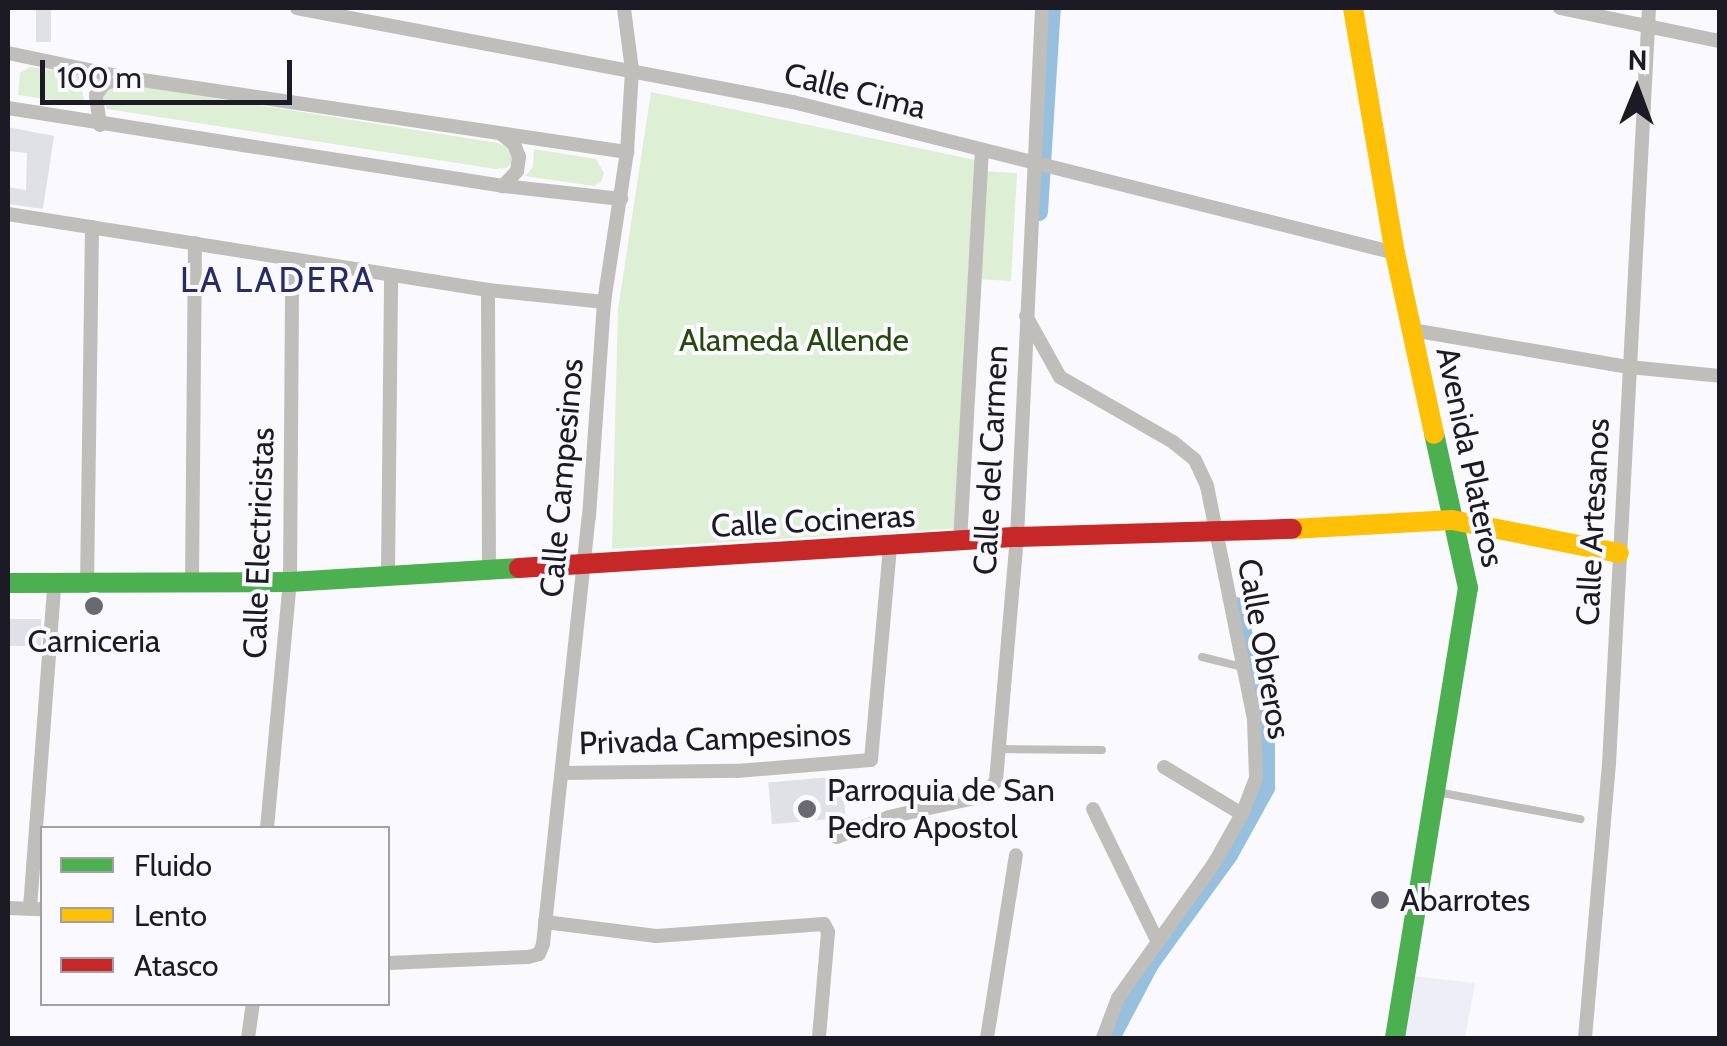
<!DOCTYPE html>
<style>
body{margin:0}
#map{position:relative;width:1727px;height:1046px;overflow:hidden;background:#fafafe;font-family:Cabin,sans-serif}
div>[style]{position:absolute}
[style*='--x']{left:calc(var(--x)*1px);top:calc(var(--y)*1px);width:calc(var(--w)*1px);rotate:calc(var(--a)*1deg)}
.built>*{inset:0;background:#eeeef8}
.green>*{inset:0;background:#ddefd4}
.canal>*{height:18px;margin:-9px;padding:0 9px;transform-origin:9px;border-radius:9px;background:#97bfde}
.building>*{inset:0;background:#e0e0e7;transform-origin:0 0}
.lane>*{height:8px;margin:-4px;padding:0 4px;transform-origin:4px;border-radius:4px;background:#c0beba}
.street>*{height:14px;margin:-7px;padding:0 7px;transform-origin:7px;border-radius:7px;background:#c0beba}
.fast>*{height:20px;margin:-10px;padding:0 10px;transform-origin:10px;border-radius:10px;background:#4caf50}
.slow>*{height:20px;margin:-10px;padding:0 10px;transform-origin:10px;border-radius:10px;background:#ffc107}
.jam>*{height:20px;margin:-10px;padding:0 10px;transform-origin:10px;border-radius:10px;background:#c62828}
.dots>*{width:28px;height:28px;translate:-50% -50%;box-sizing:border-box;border:5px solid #f9f9ff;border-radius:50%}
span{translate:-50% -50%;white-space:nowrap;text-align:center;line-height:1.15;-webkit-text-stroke:8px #f9f9ff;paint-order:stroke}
.street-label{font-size:32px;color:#1c1b25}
.park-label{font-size:32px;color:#28480c}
.poi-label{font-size:32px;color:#1c1b25}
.left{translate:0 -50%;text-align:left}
.neighbourhood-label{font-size:35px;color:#262d66;letter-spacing:2.5px}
.frame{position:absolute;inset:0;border:10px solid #1c1b25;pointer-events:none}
.legend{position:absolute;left:40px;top:826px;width:350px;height:180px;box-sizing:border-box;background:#f9f9ff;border:2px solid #a1a0a8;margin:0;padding:12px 18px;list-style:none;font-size:30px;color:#1c1b25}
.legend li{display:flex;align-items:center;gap:20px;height:50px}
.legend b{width:50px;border:2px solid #a1a0a8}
.north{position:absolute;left:1587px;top:40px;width:100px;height:100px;-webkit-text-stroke:8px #f9f9ff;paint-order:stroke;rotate:1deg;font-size:28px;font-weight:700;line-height:40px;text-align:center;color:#1c1b25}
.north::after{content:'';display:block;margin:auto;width:35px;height:45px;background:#1c1b25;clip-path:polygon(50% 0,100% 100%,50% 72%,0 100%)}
.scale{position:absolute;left:40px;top:60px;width:252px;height:45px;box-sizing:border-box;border:5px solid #1c1b25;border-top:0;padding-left:12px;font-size:30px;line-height:35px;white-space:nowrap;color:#1c1b25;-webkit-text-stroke:8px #f9f9ff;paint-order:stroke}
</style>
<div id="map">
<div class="built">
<div style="clip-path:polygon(1412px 976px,1475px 983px,1465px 1038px,1401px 1038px)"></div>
</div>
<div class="green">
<div style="clip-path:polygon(30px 67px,94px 76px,82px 90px,85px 105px,18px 95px,20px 73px)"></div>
<div style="clip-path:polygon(131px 85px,498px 143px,509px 148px,514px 160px,507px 168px,496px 169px,107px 109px,103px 96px,111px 86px)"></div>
<div style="clip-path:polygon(651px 92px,980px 161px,981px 171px,1017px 173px,1011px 281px,976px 279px,961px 528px,612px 549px,618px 309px)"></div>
<div style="clip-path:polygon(534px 149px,596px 159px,604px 173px,601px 182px,594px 186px,525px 176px,533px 167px)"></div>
</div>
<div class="canal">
<div style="--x:1039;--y:212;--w:204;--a:-86.4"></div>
<div style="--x:1111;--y:1038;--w:84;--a:-62.2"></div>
<div style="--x:1150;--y:964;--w:135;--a:-54.1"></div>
<div style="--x:1229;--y:855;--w:77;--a:-61.1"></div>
<div style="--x:1266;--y:788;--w:59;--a:-90"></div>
<div style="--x:1266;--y:729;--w:126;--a:-103.3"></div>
</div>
<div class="building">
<div style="left:36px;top:8px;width:15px;height:34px"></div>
<div style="clip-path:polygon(8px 127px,54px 136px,43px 209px,8px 204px,8px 187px,26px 190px,27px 153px,8px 151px)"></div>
<div style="left:8px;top:619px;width:33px;height:27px"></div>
<div style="left:842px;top:776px;width:42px;height:74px;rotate:85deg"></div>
</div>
<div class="lane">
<div style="--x:1202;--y:657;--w:41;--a:14"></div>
<div style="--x:1001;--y:749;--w:101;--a:0.6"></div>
<div style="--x:1437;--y:792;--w:146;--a:10.7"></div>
</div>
<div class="street">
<div style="--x:297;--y:8;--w:505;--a:10.73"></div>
<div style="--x:793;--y:102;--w:621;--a:14.08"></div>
<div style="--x:1560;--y:8;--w:163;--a:11.7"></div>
<div style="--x:8;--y:53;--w:116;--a:11.9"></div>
<div style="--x:122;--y:77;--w:511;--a:8.45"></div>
<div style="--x:8;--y:108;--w:501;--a:8.95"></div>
<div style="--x:503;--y:186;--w:119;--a:6.3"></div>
<div style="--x:100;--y:125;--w:30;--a:-98"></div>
<div style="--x:96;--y:95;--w:14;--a:-54"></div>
<div style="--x:104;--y:84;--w:18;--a:-22"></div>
<div style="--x:501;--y:134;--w:16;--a:38"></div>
<div style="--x:514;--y:144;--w:14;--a:69"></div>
<div style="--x:519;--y:157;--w:14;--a:98"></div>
<div style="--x:517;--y:171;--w:21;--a:133"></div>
<div style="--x:8;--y:214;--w:486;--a:9"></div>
<div style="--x:488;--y:290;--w:117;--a:5.9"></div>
<div style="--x:488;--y:290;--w:279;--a:89.8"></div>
<div style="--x:1026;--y:316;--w:70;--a:60.9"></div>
<div style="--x:1060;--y:377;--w:130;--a:29.9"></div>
<div style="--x:1173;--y:442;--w:28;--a:39"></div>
<div style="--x:1195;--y:460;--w:29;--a:65"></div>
<div style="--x:1207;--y:486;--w:239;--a:78.6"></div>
<div style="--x:1254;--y:720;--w:58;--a:88"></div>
<div style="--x:1256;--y:778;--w:39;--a:111"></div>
<div style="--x:1242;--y:814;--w:55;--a:119.4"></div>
<div style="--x:1215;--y:862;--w:167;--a:125.5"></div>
<div style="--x:1118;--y:998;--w:43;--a:110.6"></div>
<div style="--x:1412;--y:330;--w:220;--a:9.7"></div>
<div style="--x:1629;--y:367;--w:91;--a:5.6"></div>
<div style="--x:960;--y:542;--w:392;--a:-86.8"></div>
<div style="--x:388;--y:573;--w:298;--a:-89.4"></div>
<div style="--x:192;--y:581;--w:338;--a:-89.5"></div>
<div style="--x:87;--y:586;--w:359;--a:-89.2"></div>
<div style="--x:1164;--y:767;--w:91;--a:31.1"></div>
<div style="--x:562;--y:773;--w:175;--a:-0.7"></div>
<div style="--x:737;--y:771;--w:134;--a:-4.7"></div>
<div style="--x:871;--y:760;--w:214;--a:-84.9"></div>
<div style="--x:1093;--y:809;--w:146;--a:64"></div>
<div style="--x:267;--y:828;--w:247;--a:-84.7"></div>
<div style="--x:290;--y:582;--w:323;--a:-89.6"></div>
<div style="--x:837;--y:837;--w:56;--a:-21"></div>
<div style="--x:889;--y:817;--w:96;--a:-12.6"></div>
<div style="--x:983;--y:796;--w:20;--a:-49"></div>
<div style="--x:996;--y:781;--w:245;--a:-85.1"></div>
<div style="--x:1017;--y:537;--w:530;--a:-87.29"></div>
<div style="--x:8;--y:908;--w:34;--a:2"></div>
<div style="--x:30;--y:908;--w:323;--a:-85.7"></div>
<div style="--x:545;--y:922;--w:112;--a:7.2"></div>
<div style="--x:656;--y:936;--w:168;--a:-4.1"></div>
<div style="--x:824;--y:924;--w:9;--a:63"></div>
<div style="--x:828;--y:932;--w:106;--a:94.9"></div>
<div style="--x:388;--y:963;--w:140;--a:-2.5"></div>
<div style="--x:528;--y:957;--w:11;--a:-15"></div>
<div style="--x:539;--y:954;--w:11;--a:-68"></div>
<div style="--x:543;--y:944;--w:429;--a:-83.9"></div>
<div style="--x:589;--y:517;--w:216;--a:-86"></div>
<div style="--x:604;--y:302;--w:152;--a:-81.3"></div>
<div style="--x:627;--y:152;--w:82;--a:-86.5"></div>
<div style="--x:632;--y:70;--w:63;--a:-97.4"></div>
<div style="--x:248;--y:1038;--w:34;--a:-82"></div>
<div style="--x:987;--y:1038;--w:185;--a:-81"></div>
<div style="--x:1585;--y:1038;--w:275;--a:-85"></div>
<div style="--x:1609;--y:764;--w:757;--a:-86.97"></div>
</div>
<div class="fast">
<div style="--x:8;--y:583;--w:282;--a:-0.2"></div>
<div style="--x:290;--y:582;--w:229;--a:-3.5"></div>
<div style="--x:1395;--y:1038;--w:456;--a:-80.8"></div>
<div style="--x:1468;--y:588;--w:158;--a:-102.4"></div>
</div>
<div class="slow">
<div style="--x:1353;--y:8;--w:249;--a:80.3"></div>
<div style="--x:1395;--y:253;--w:185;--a:77.8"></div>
<div style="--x:1292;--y:529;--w:160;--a:-3.2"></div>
<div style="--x:1452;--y:520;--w:170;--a:11.2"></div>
</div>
<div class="jam">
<div style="--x:519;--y:568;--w:499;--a:-3.6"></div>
<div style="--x:1017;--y:537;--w:275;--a:-1.7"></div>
</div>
<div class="dots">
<div style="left:94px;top:606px;background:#6a6971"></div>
<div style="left:807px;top:809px;background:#6a6971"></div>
<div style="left:1380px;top:900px;background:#6a6971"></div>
</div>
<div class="street-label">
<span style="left:855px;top:91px;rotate:14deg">Calle Cima</span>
<span style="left:1470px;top:457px;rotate:78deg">Avenida Plateros</span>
<span style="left:991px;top:460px;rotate:-87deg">Calle del Carmen</span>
<span style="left:562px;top:478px;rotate:-85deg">Calle Campesinos</span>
<span style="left:813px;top:521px;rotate:-3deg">Calle Cocineras</span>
<span style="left:1593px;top:522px;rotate:-87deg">Calle Artesanos</span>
<span style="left:259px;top:543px;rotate:-88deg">Calle Electricistas</span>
<span style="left:1264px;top:649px;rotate:80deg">Calle Obreros</span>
<span style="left:715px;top:739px;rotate:-2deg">Privada Campesinos</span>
</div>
<div class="park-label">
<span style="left:794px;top:340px">Alameda Allende</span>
</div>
<div class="poi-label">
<span style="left:94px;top:641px">Carniceria</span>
<span class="left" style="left:827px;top:809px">Parroquia de San<br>Pedro Apostol</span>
<span class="left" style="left:1400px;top:900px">Abarrotes</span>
</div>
<div class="neighbourhood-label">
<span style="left:278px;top:280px">LA LADERA</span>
</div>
<div class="frame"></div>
<ul class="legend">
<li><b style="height:12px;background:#4caf50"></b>Fluido</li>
<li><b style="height:12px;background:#ffc107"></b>Lento</li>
<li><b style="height:12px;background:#c62828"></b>Atasco</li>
</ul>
<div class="north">N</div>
<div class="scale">100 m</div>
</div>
